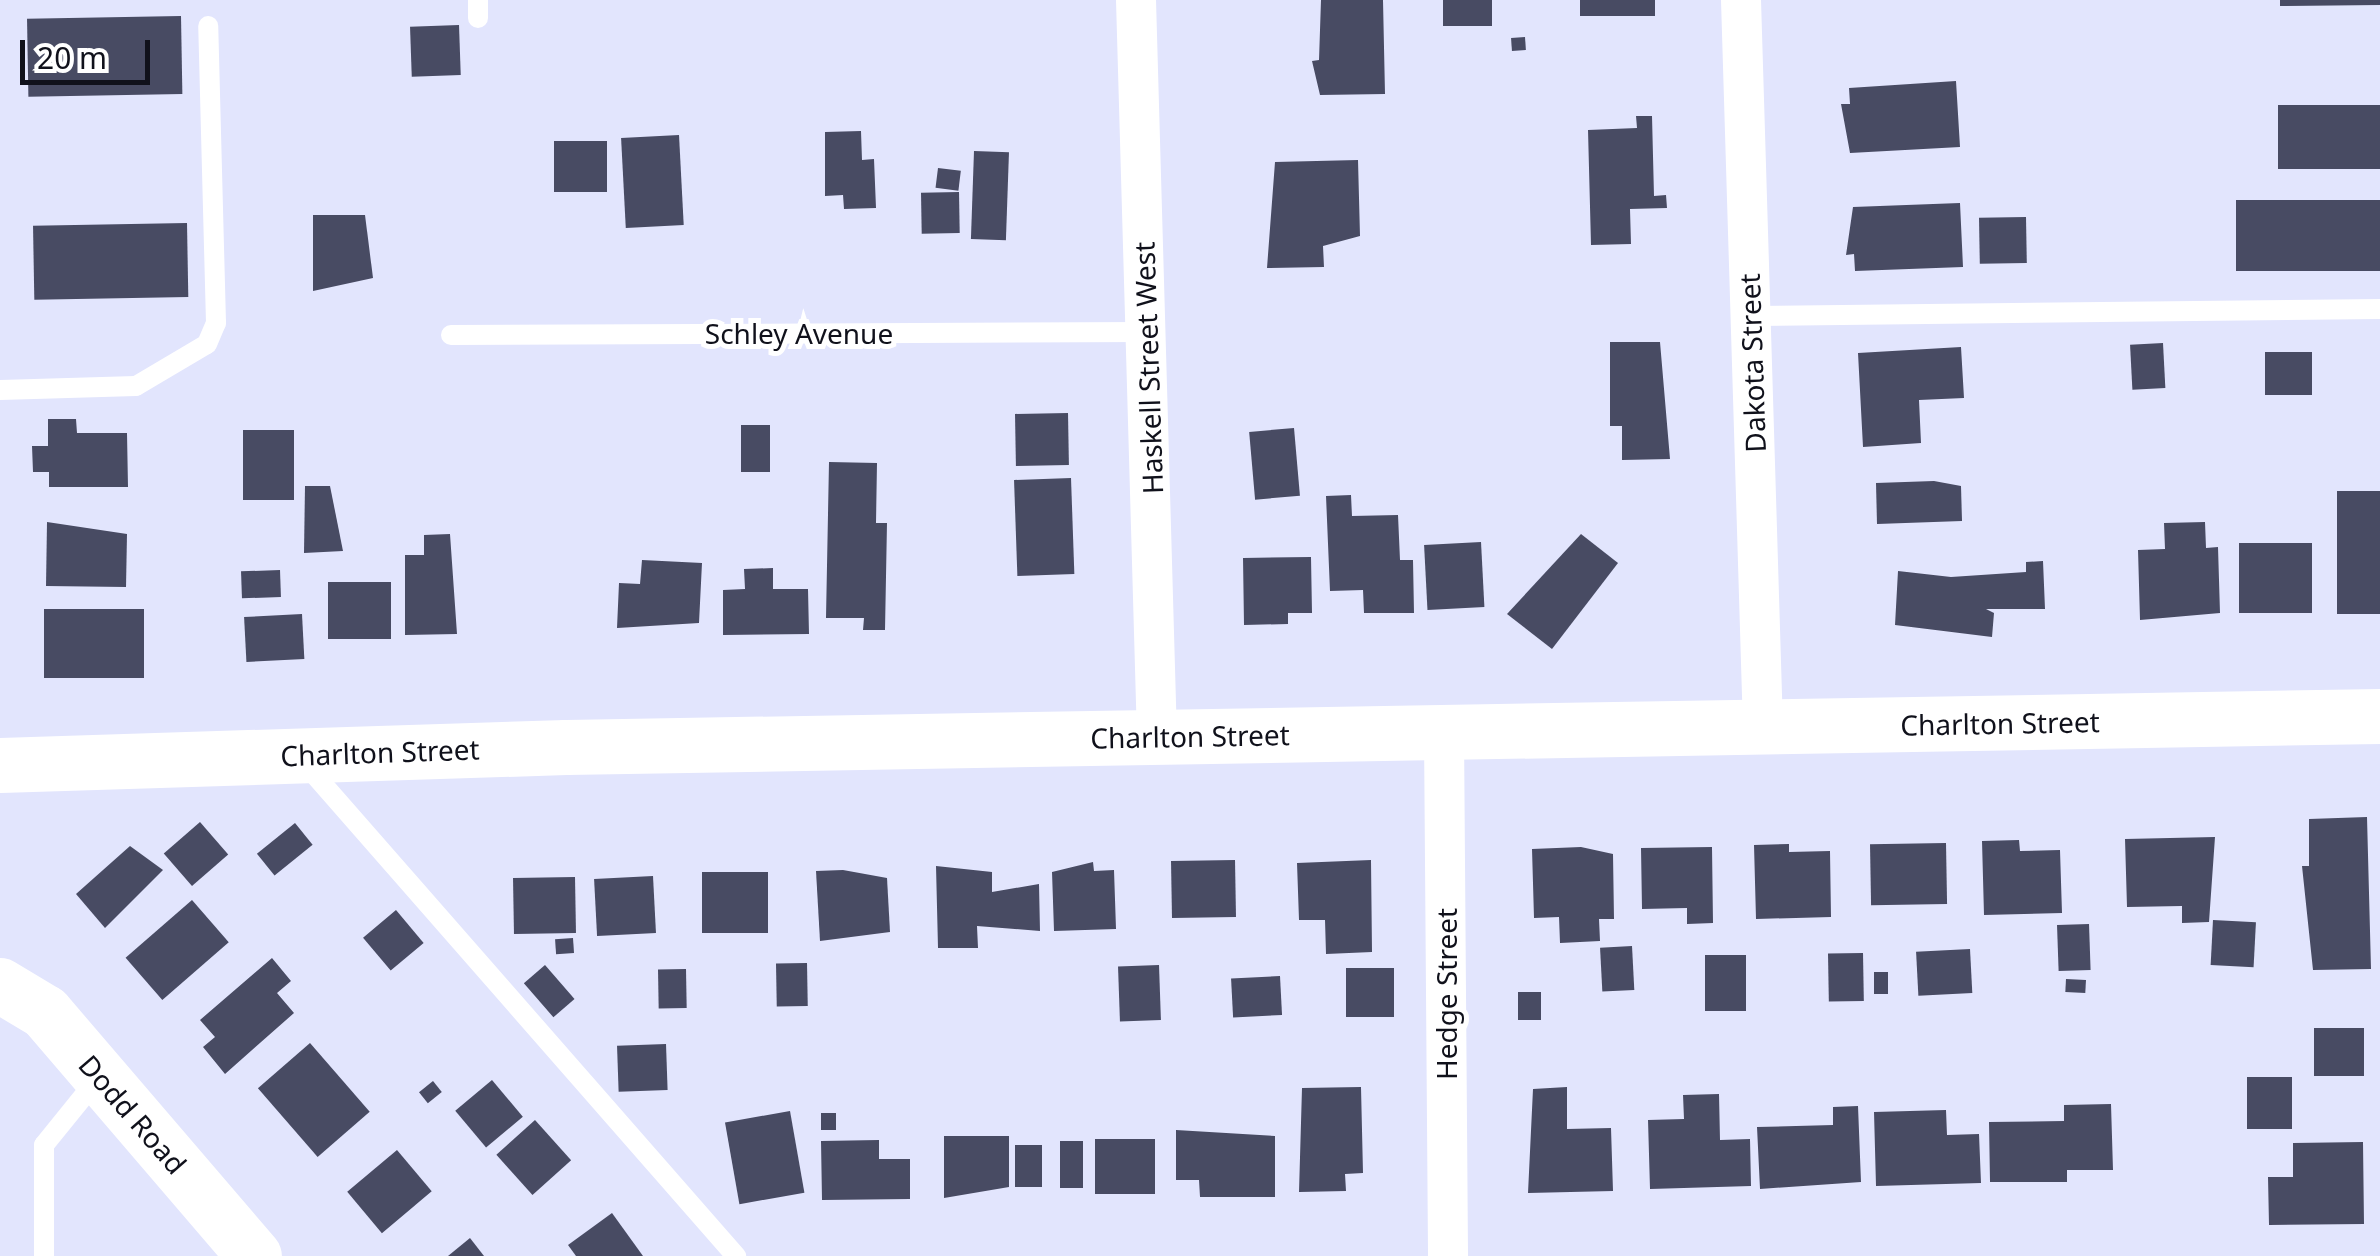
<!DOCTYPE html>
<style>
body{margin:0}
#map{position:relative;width:2380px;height:1256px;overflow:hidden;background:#e2e5fd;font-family:"Noto Sans",sans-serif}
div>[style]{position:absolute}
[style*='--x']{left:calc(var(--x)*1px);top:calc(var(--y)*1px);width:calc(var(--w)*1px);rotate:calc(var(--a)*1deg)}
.building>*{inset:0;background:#484b63;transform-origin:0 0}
.lane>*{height:20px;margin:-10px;padding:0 10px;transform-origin:10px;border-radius:10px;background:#fff}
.street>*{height:40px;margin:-20px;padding:0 20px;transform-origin:20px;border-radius:20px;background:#fff}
.secondary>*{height:55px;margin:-27.5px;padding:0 27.5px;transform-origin:27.5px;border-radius:27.5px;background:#fff}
span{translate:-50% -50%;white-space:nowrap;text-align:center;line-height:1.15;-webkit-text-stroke:10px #fff;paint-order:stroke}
.street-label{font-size:28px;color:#10111b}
.scale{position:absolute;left:20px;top:40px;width:130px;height:45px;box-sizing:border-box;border:5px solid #10111b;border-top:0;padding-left:12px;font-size:30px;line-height:35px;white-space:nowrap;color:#10111b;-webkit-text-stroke:8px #fff;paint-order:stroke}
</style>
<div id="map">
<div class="building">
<div style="clip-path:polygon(1321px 0,1383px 0,1385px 94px,1320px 95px,1312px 61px,1319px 60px)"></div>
<div style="left:1443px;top:0;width:49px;height:26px"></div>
<div style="left:1580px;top:0;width:75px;height:16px"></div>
<div style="clip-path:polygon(2280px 0,2380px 0,2380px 5px,2280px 6px)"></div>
<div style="left:181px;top:16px;width:78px;height:154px;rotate:89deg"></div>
<div style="left:459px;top:25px;width:50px;height:49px;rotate:88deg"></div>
<div style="left:1525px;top:37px;width:13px;height:14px;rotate:86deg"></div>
<div style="clip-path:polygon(1956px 81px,1960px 147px,1850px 153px,1841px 104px,1850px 104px,1849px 88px)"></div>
<div style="left:2380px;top:105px;width:64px;height:102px;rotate:90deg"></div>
<div style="clip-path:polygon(1636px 116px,1652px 116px,1654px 196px,1666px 195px,1667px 208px,1630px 209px,1631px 244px,1591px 245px,1588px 130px,1637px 128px)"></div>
<div style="clip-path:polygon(861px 131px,862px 160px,874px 159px,876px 208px,844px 209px,843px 195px,825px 196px,825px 132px)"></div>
<div style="left:679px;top:135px;width:90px;height:58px;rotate:87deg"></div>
<div style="left:554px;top:141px;width:53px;height:51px"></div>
<div style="left:974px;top:151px;width:35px;height:88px;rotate:2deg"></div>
<div style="clip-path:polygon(1358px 160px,1360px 236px,1323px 246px,1324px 267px,1267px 268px,1275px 162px)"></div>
<div style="left:938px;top:168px;width:23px;height:20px;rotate:7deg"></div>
<div style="left:959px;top:192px;width:41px;height:38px;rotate:89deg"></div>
<div style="left:2380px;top:200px;width:71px;height:144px;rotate:90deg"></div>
<div style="clip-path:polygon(1960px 203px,1963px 267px,1855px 271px,1854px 254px,1846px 255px,1853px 207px)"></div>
<div style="clip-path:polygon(313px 215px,365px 215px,373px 278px,313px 291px)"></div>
<div style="left:2026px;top:217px;width:46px;height:47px;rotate:89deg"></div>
<div style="left:187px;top:223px;width:74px;height:154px;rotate:89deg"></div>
<div style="clip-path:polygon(1610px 342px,1660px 342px,1670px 459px,1622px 460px,1622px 426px,1610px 426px)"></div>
<div style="left:2163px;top:343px;width:45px;height:33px;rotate:87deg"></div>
<div style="clip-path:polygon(1961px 347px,1964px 398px,1919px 400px,1921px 443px,1863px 447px,1858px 353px)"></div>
<div style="left:2265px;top:352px;width:47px;height:43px"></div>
<div style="left:1068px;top:413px;width:52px;height:53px;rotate:89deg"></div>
<div style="clip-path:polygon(48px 419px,76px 419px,77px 433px,127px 433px,128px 487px,49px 487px,49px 472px,33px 472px,32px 446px,48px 446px)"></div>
<div style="left:741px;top:425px;width:29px;height:47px"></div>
<div style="left:1294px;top:428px;width:68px;height:45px;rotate:85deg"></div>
<div style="left:243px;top:430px;width:51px;height:70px"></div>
<div style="clip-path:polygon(829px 462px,877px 463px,876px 523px,887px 523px,885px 630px,863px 630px,864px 618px,826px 618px)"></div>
<div style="left:1071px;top:478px;width:96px;height:57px;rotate:88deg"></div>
<div style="clip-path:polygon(1934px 481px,1961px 486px,1962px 521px,1877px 524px,1876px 483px)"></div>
<div style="clip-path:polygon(305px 486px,330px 486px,343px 551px,304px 553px)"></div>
<div style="left:2380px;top:491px;width:123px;height:43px;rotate:90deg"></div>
<div style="clip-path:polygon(1351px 495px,1352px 516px,1398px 515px,1400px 560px,1413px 560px,1414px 613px,1364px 613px,1363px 590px,1330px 591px,1326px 496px)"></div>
<div style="clip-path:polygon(47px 522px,127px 534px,126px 587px,46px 586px)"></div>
<div style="clip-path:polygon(2205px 522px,2206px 548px,2218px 547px,2220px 613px,2140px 620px,2138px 550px,2165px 549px,2164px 523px)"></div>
<div style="clip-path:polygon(450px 534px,457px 634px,405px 635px,405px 555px,424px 555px,424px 535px)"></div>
<div style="clip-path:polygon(1581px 534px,1618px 563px,1552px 649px,1507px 614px)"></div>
<div style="left:1481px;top:542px;width:65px;height:57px;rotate:87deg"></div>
<div style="left:2239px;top:543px;width:73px;height:70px"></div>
<div style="clip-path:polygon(1311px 557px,1312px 613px,1288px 613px,1288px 624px,1244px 625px,1243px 558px)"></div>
<div style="clip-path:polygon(642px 560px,702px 563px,699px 623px,617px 628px,619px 583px,640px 584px)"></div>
<div style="clip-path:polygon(2043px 561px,2045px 609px,1986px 609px,1994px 613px,1992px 637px,1895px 625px,1898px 571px,1951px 577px,2026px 572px,2026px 562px)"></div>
<div style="clip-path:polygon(773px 568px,773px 589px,808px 589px,809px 634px,723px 635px,723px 590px,745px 589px,744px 569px)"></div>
<div style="left:280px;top:570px;width:27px;height:39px;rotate:88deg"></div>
<div style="left:328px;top:582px;width:63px;height:57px"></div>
<div style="left:44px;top:609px;width:100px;height:69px"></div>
<div style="left:302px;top:614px;width:45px;height:58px;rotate:87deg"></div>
<div style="clip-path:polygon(2367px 817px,2371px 969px,2313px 970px,2302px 866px,2309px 866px,2309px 819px)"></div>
<div style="left:200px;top:822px;width:43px;height:48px;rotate:49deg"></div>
<div style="left:295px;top:823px;width:28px;height:49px;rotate:51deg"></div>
<div style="clip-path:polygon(2215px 837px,2209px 922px,2182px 923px,2182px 906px,2127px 907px,2125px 839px)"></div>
<div style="clip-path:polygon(2019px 840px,2020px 851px,2060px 850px,2062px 913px,1984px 915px,1982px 841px)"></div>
<div style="left:1946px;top:843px;width:61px;height:76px;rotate:89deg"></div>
<div style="clip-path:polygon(1789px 844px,1789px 852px,1830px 851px,1831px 917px,1756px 919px,1754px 845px)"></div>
<div style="clip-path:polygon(130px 846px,163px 870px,105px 928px,76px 894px)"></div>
<div style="clip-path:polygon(1581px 847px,1613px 854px,1614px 919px,1599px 919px,1600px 941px,1560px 943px,1559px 917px,1534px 918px,1532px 849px)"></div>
<div style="clip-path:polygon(1712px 847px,1713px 923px,1687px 924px,1687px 908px,1642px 909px,1641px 848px)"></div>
<div style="left:1235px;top:860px;width:57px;height:64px;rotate:89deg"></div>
<div style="clip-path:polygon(1371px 860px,1372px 952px,1326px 954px,1325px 920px,1299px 920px,1297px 863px)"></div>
<div style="clip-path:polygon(1093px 862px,1094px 871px,1114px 870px,1116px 929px,1054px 931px,1052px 872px)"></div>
<div style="clip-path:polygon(936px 866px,992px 872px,992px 892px,1039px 884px,1040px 931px,977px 926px,978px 948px,938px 948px)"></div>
<div style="clip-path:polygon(843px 870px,887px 878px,890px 932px,820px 941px,816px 871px)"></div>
<div style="left:702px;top:872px;width:66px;height:61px"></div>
<div style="left:653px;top:876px;width:57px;height:59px;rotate:87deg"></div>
<div style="left:575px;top:877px;width:56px;height:62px;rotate:89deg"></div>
<div style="left:192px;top:900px;width:56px;height:88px;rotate:49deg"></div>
<div style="left:396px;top:910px;width:43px;height:43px;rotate:50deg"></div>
<div style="left:2213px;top:920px;width:43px;height:45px;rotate:3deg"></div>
<div style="left:2089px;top:924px;width:46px;height:32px;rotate:88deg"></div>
<div style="left:573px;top:938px;width:15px;height:18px;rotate:86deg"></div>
<div style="left:1632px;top:946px;width:44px;height:32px;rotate:87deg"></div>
<div style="left:1970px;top:949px;width:44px;height:54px;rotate:87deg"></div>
<div style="left:1863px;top:953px;width:48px;height:35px;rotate:89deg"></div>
<div style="left:1705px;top:955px;width:41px;height:56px"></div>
<div style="clip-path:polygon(272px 958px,291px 981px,277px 993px,294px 1013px,225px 1074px,203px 1047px,215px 1037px,200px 1020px)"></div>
<div style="left:807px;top:963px;width:43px;height:31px;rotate:89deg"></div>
<div style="left:545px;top:965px;width:45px;height:28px;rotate:49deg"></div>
<div style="left:1159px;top:965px;width:55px;height:41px;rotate:88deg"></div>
<div style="left:1394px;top:968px;width:49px;height:48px;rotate:90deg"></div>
<div style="left:686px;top:969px;width:39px;height:28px;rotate:89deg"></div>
<div style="left:1874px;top:972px;width:14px;height:22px"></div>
<div style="left:1280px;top:976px;width:39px;height:49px;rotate:87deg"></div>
<div style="left:2066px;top:979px;width:20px;height:13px;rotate:3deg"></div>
<div style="left:1518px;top:992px;width:23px;height:28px"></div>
<div style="left:2364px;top:1028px;width:48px;height:50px;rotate:90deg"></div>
<div style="left:310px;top:1043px;width:91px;height:69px;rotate:49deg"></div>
<div style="left:666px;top:1044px;width:46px;height:49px;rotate:88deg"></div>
<div style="left:2292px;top:1077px;width:52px;height:45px;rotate:90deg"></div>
<div style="left:492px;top:1080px;width:48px;height:48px;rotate:50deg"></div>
<div style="left:433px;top:1081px;width:14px;height:18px;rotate:51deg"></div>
<div style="clip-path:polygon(1361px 1087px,1363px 1173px,1345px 1174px,1346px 1191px,1299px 1192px,1302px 1088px)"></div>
<div style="clip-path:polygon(1567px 1087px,1567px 1129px,1611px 1128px,1613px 1191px,1528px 1193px,1533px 1089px)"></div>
<div style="clip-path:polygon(1719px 1094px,1720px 1140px,1750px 1139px,1751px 1186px,1650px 1189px,1648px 1120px,1684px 1119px,1683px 1095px)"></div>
<div style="clip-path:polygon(2111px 1104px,2113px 1170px,2067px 1170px,2067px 1182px,1990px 1182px,1989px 1122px,2064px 1121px,2064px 1105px)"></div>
<div style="clip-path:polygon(1858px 1106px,1861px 1182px,1760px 1189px,1757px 1127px,1833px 1125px,1833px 1107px)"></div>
<div style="clip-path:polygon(1946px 1110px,1947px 1135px,1979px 1134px,1981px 1183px,1876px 1186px,1874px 1112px)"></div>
<div style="left:790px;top:1111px;width:83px;height:66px;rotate:80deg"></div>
<div style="left:836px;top:1113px;width:17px;height:15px;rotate:90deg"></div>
<div style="left:535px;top:1120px;width:54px;height:52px;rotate:48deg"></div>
<div style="clip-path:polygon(1176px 1130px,1275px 1136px,1275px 1197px,1200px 1197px,1199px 1180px,1176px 1180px)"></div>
<div style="clip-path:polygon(944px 1136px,1009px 1136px,1009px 1187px,944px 1198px)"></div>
<div style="left:1155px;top:1139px;width:55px;height:60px;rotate:90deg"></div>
<div style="clip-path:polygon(879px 1140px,879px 1159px,910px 1159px,910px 1199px,822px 1200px,821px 1141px)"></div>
<div style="left:1083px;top:1141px;width:47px;height:23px;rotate:90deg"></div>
<div style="clip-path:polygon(2363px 1142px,2364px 1224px,2269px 1225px,2268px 1177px,2293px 1177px,2293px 1143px)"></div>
<div style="left:1015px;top:1145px;width:27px;height:42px"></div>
<div style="left:397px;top:1150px;width:54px;height:65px;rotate:50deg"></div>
<div style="clip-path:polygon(612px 1213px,643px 1256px,576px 1256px,568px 1245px)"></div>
<div style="clip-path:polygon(470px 1238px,484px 1256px,448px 1256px)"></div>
</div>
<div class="lane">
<div style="--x:478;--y:18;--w:18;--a:-90"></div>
<div style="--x:1751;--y:316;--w:629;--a:-0.64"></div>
<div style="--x:451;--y:335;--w:696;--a:-0.25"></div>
<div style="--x:0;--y:390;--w:136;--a:-1.7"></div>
<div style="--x:136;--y:386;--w:82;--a:-30.6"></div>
<div style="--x:207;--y:344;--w:23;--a:-67"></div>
<div style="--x:216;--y:323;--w:297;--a:-91.5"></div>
<div style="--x:306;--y:765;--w:653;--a:48.79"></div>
<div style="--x:44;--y:1256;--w:111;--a:-90"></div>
<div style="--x:44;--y:1145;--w:87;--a:-51"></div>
</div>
<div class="street">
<div style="--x:1136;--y:0;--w:737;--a:88.37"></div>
<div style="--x:1741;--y:0;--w:727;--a:88.27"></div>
<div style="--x:1444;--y:732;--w:524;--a:89.56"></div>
</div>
<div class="secondary">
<div style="--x:0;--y:765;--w:566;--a:-1.82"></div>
<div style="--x:566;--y:747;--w:1814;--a:-0.98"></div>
<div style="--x:0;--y:985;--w:52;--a:31"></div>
<div style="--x:45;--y:1012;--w:321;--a:49.4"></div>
</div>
<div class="street-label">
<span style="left:799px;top:333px">Schley Avenue</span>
<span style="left:1752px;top:363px;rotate:-92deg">Dakota Street</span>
<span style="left:1148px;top:368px;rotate:-92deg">Haskell Street West</span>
<span style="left:2000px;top:723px;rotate:-1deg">Charlton Street</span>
<span style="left:1190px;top:736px;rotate:-1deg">Charlton Street</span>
<span style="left:380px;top:752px;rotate:-2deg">Charlton Street</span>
<span style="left:1446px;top:994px;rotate:-90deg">Hedge Street</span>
<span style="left:133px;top:1114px;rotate:49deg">Dodd Road</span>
</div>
<div class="scale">20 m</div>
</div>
